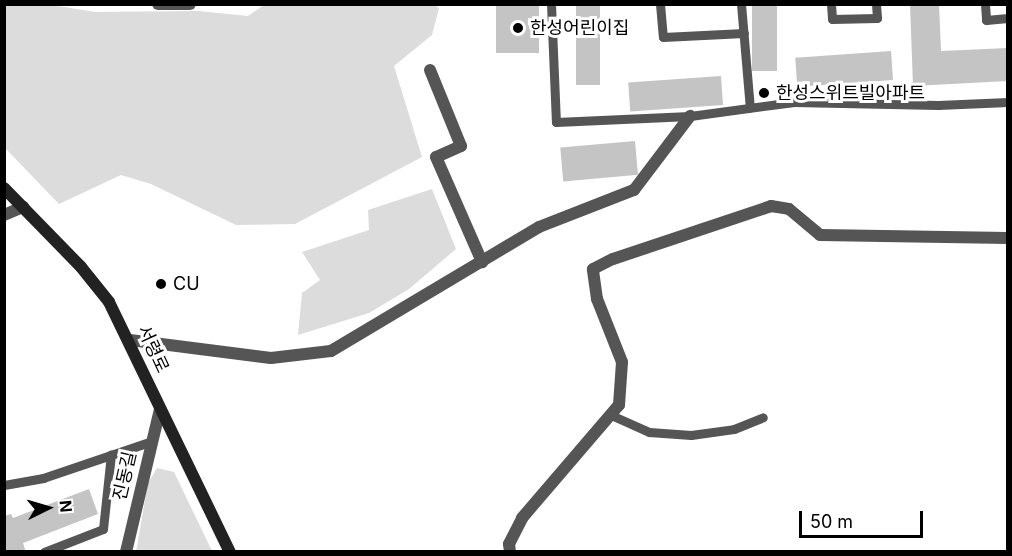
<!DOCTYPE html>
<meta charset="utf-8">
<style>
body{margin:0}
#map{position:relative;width:1012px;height:556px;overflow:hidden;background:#fff;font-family:Inter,"Noto Sans KR",sans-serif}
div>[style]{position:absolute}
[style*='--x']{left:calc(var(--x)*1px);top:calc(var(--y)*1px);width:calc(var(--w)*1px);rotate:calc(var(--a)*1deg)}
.green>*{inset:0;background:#dcdcdc}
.building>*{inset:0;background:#c4c4c4;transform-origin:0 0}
.lane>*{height:9px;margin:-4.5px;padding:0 4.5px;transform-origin:4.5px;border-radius:4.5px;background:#555}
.street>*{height:12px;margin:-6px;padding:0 6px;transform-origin:6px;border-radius:6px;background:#555}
.secondary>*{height:12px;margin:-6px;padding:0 6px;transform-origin:6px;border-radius:6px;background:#222}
.dots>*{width:16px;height:16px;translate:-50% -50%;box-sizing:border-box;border:3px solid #fff;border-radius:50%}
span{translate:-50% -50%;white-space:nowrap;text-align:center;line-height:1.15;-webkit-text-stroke:6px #fff;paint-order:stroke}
.poi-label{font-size:18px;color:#000}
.left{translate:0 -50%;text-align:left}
.street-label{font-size:18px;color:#000}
.frame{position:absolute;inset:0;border:6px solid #000;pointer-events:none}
.north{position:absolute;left:18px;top:478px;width:60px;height:60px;-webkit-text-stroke:4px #fff;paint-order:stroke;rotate:85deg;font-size:16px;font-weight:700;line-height:24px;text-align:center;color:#000}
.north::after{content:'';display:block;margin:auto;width:21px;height:27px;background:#000;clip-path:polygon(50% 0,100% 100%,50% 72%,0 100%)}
.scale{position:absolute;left:799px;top:511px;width:124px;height:27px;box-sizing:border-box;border:3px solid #000;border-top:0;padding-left:8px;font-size:18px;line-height:21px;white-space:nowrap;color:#000;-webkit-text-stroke:4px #fff;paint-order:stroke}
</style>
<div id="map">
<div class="green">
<div style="clip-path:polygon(264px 5px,433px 4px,439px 8px,432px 35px,394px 66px,422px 157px,295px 224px,236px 225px,151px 184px,121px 175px,59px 204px,5px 148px,5px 5px,52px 5px,95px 12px,198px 11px,248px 16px)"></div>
<div style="clip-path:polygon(432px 189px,456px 249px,409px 289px,369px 313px,298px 335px,302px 293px,320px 280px,302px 252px,369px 230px,368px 210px)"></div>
<div style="clip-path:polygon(157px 468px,174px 472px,212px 551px,136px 552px,148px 483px)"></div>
</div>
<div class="building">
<div style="left:496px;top:4px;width:43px;height:49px"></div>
<div style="left:576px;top:4px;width:24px;height:81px"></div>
<div style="left:752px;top:4px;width:25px;height:67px"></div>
<div style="clip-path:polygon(910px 4px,939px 4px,941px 51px,1008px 48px,1008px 81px,913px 86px)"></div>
<div style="left:891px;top:51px;width:29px;height:96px;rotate:86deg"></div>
<div style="left:721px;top:76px;width:29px;height:93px;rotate:86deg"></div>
<div style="left:635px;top:141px;width:34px;height:75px;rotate:85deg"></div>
<div style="clip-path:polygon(89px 489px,98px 514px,23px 543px,26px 552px,4px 552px,4px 516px,11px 514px,13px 518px)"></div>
</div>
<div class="lane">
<div style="--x:551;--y:4;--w:118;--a:87.6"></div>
<div style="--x:556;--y:122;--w:134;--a:-2.6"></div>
<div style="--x:690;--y:116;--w:105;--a:-7.7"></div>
<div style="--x:794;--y:102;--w:144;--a:1.2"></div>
<div style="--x:938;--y:105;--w:70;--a:-2.5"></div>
<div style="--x:660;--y:4;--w:33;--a:85"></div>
<div style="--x:663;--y:37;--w:81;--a:-2.8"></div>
<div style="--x:741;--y:4;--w:104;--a:85.1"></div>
<div style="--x:831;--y:4;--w:15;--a:86"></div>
<div style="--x:832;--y:19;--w:45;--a:-1.3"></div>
<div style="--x:877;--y:18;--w:14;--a:-94"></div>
<div style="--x:985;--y:4;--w:16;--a:86"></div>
<div style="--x:986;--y:20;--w:22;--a:-5"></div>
<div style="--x:611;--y:415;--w:42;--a:24.1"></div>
<div style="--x:649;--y:432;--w:42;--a:4.1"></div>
<div style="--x:691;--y:435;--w:43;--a:-7.9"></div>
<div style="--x:734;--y:429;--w:31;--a:-22"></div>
<div style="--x:4;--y:485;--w:40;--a:-10"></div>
<div style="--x:43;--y:478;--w:115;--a:-18.7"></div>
<div style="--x:44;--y:552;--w:63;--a:-21.3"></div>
<div style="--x:103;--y:529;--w:75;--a:-83.9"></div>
</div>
<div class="street">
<div style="--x:158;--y:4;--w:32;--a:0"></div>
<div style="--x:430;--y:70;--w:82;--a:67.8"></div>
<div style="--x:461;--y:146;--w:27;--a:156"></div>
<div style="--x:436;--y:157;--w:115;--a:66.3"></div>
<div style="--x:4;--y:215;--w:21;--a:-23"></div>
<div style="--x:130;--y:340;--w:142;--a:7.3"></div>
<div style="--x:271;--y:358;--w:60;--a:-6.7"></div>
<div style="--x:331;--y:351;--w:242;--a:-30.8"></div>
<div style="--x:539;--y:227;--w:102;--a:-21.3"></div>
<div style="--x:634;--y:190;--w:93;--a:-52.9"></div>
<div style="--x:126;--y:552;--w:147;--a:-76.6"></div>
<div style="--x:510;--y:552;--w:8;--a:-97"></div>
<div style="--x:509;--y:544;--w:29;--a:-63"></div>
<div style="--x:522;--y:518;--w:149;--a:-49.4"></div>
<div style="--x:619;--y:405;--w:43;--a:-86"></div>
<div style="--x:622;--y:362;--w:68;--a:-111.6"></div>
<div style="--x:597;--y:299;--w:30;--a:-98"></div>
<div style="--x:593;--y:269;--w:22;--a:-27"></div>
<div style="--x:613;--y:259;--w:167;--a:-18.5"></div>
<div style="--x:771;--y:206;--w:18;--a:9"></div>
<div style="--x:789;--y:209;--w:40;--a:40"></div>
<div style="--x:820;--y:235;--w:188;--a:0.9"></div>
</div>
<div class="secondary">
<div style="--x:4;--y:188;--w:110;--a:45.7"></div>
<div style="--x:81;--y:267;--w:45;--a:51.3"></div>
<div style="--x:109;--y:302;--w:278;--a:64.2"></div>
</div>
<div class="dots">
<div style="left:518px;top:28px;background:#000"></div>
<div style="left:764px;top:93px;background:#000"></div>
<div style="left:161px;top:284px;background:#000"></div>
</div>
<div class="poi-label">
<span class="left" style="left:530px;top:28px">한성어린이집</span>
<span class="left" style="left:776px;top:93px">한성스위트빌아파트</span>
<span class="left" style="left:173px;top:284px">CU</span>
</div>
<div class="street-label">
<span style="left:153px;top:349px;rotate:65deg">서령로</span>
<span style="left:125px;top:476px;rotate:-77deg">진동길</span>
</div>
<div class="frame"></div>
<div class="north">N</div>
<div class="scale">50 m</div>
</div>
